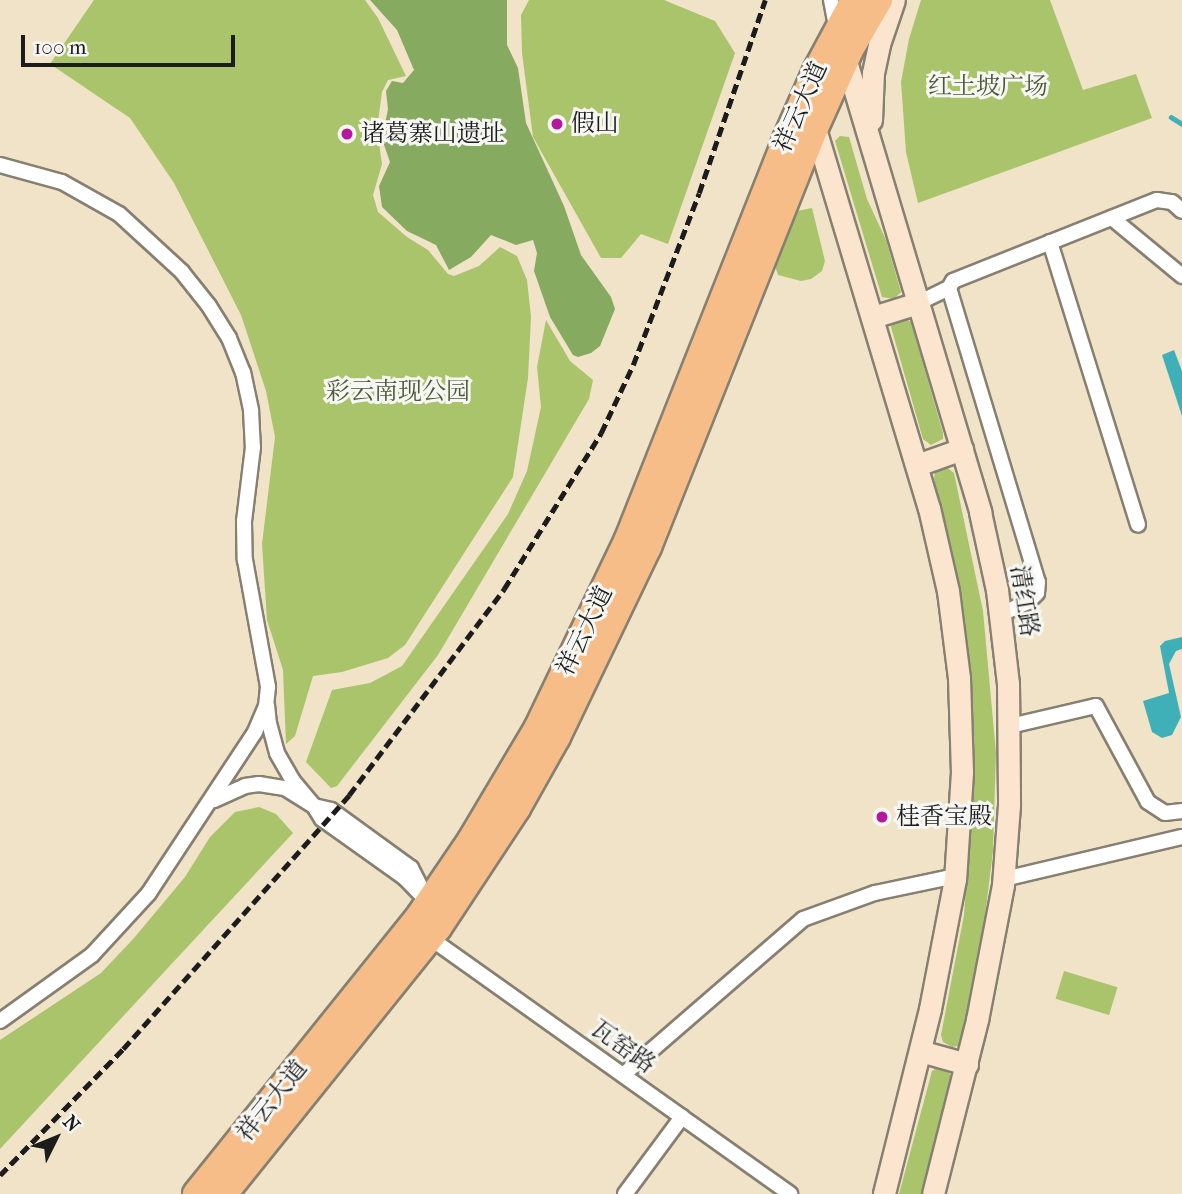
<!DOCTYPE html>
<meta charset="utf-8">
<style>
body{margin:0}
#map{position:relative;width:1182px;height:1194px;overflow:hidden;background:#f1e3c8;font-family:"IM FELL French Canon","Noto Serif SC",serif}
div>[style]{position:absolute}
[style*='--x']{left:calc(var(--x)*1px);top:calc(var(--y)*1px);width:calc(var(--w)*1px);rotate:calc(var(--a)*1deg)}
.green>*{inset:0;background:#a9c46b;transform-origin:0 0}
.forest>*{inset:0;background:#86aa5f}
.water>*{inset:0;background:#3fafb8}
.stream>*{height:4.5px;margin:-2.25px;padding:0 2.25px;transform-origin:2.25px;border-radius:2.25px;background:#3fafb8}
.roads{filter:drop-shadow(2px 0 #868072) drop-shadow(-2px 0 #868072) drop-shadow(0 2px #868072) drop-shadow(0 -2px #868072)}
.street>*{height:14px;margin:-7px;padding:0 7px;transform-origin:7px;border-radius:7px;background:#fff}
.secondary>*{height:21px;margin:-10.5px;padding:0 10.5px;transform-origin:10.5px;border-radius:10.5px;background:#fce5cf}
.highway>*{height:26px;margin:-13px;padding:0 13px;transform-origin:13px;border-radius:13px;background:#f7bd88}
.rail>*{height:4.5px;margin-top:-2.25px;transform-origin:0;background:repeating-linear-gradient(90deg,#1c1c1c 0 10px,transparent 0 15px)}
.dots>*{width:19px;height:19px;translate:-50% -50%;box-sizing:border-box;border:4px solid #f6f6f2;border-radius:50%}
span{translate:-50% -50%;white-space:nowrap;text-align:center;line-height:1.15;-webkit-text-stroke:6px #f6f6f2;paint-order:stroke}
.park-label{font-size:24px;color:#4d5738}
.street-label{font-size:24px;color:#1c1c1c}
.poi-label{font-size:24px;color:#1c1c1c}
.left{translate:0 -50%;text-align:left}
.north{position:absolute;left:21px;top:1103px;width:70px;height:70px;-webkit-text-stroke:5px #f6f6f2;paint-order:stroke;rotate:47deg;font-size:19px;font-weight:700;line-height:28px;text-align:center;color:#1c1c1c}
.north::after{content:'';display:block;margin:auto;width:24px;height:32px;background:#1c1c1c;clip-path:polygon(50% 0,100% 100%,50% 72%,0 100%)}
.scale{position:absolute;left:21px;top:35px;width:214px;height:32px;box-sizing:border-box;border:4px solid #1c1c1c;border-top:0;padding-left:9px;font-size:21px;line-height:24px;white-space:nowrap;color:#1c1c1c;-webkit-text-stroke:5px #f6f6f2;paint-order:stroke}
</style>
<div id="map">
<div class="green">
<div style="clip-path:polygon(94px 0,365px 0,378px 18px,406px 76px,388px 80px,382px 92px,377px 129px,382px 164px,373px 195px,378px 212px,407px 237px,428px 250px,448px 274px,454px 276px,479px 266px,500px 247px,517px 256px,527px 280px,531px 317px,528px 378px,513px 477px,405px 645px,388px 658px,342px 672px,313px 676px,295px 736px,286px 744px,283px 670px,267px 620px,262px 544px,275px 437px,266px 391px,241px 315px,174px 183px,130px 118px,50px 64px)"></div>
<div style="clip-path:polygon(529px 0,664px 0,715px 21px,735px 53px,668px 244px,641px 234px,621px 258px,601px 258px,533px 137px,522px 53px,521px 15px)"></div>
<div style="clip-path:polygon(921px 0,1050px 0,1083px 90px,1136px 74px,1152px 118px,918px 203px,906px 152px,901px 82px,909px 39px)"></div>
<div style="clip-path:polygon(840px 136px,849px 137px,867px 199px,886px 240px,901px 292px,894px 299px,882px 297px,835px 141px)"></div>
<div style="clip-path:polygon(812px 208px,825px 261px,822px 271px,811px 279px,801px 281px,778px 275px,773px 260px,792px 212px)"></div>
<div style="clip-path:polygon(902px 317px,911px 322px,943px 433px,943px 439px,931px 445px,923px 439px,891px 327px,892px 321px)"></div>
<div style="clip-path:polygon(546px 320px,570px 361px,593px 380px,589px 399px,438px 655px,337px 786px,331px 788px,306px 762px,332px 690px,370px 683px,402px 666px,508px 514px,527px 471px,541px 407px,537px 367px)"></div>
<div style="clip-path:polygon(945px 466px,954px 473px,983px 611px,996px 753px,993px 851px,981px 949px,963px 1039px,958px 1046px,952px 1047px,943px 1042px,941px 1035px,964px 915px,974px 764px,968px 657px,934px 478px,935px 472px)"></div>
<div style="clip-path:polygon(259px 807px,276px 814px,293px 833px,0 1149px,0 1040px,101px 973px,134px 938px,185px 877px,210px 837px,235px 812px)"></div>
<div style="left:1064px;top:971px;width:56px;height:29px;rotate:17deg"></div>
<div style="clip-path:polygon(937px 1068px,949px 1071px,951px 1078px,921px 1194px,899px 1194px,932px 1071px)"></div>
</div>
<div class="forest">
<div style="clip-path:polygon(370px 0,507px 0,507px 45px,518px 68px,526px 123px,564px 206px,581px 255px,611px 297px,615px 309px,600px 346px,591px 353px,578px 357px,573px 355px,550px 317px,534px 271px,537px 253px,533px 240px,516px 245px,491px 235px,471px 257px,449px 270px,436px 245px,407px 231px,382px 207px,379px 186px,390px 162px,382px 139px,388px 109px,386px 91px,392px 81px,403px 83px,414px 70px,397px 30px)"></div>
</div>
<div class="water">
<div style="clip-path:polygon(1174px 350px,1182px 371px,1182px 416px,1162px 355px)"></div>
<div style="clip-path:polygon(1182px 637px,1182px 649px,1176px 651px,1169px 664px,1181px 717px,1172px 735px,1162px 738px,1152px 732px,1143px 701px,1169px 693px,1160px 646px,1165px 641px)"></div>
</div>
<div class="stream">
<div style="--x:1171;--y:117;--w:13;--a:32"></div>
</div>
<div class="roads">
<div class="street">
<div style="--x:831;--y:0;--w:31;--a:79"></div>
<div style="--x:0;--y:165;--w:64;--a:15.3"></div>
<div style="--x:62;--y:182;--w:65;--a:29.3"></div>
<div style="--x:119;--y:214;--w:86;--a:42.6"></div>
<div style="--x:182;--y:272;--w:43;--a:51.5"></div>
<div style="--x:209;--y:306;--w:38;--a:58"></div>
<div style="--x:229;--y:338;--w:37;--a:68"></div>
<div style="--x:243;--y:372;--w:40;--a:78"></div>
<div style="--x:251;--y:411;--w:36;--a:87"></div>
<div style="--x:253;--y:447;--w:75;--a:96.9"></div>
<div style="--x:244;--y:521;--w:39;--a:89"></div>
<div style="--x:245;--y:560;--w:129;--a:79.7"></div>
<div style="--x:268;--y:687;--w:19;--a:96"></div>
<div style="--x:266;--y:706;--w:28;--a:113"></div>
<div style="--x:255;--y:732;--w:193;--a:123.4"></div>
<div style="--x:149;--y:893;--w:84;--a:132.6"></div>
<div style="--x:92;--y:955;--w:113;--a:144.3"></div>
<div style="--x:1112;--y:218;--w:91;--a:39.6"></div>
<div style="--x:1050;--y:242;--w:296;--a:72.7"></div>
<div style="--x:949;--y:288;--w:307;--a:73.2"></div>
<div style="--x:1038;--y:582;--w:11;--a:95"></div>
<div style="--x:1037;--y:593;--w:13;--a:135"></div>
<div style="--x:1028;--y:602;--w:30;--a:156"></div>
<div style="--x:918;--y:303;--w:34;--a:-26"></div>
<div style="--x:949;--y:288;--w:8;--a:-60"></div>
<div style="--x:953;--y:281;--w:219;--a:-21.7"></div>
<div style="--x:1157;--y:200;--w:15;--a:8"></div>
<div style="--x:1172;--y:202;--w:13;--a:42"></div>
<div style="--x:1010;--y:726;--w:88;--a:-13.1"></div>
<div style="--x:1096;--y:706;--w:109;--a:61.6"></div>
<div style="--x:1148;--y:802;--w:20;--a:33"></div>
<div style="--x:1165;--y:813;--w:17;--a:-7"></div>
<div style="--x:214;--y:800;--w:34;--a:-24"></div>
<div style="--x:245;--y:786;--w:14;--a:-8"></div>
<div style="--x:259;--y:784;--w:26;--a:9"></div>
<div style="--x:285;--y:788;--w:34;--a:32"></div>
<div style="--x:314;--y:806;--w:17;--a:13"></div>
<div style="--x:331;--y:810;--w:99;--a:35.9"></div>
<div style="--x:411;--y:868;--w:39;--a:63"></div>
<div style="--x:429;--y:903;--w:35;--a:-134"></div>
<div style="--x:405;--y:878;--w:102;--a:-144.6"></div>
<div style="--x:322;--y:819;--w:15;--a:-122"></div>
<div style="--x:314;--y:806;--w:33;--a:-130"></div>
<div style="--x:293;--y:781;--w:32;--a:-120"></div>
<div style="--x:277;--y:753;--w:30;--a:-105"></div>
<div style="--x:269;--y:724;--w:18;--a:-96"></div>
<div style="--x:1004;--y:879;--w:183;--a:-13.3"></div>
<div style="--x:430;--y:938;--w:442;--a:35.4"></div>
<div style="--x:623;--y:1075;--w:238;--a:-40.9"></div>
<div style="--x:803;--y:919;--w:77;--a:-19.9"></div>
<div style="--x:875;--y:893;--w:83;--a:-11.9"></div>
<div style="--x:625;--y:1194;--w:96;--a:-53.5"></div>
</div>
<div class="secondary">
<div style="--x:843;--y:51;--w:481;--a:73.4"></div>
<div style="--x:980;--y:512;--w:80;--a:77.7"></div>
<div style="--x:997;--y:590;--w:94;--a:83.3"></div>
<div style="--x:1008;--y:683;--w:122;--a:89.5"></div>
<div style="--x:1009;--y:805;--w:80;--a:94.3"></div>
<div style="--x:1003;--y:885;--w:137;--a:100.9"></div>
<div style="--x:977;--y:1020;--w:179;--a:104.2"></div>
<div style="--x:871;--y:120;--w:47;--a:-87.6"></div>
<div style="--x:873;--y:73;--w:30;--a:-78"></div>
<div style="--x:879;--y:44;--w:46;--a:-71.2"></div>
<div style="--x:813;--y:122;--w:403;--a:73.3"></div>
<div style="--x:929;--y:508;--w:85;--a:77.1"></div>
<div style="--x:948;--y:591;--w:88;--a:82.8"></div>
<div style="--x:959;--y:678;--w:94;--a:88.2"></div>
<div style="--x:962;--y:772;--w:107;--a:93.7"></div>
<div style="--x:955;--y:879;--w:132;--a:100.9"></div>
<div style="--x:930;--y:1009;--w:191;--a:104"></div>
<div style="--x:873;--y:317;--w:47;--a:-17.3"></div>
<div style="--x:917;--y:465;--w:48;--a:-19.6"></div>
<div style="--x:920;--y:1051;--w:49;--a:15.5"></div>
</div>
<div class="highway">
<div style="--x:196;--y:1194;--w:358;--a:-51.2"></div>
<div style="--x:420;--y:915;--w:91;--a:-55.8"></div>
<div style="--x:471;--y:840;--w:131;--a:-59.3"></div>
<div style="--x:538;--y:727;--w:208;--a:-64.4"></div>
<div style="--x:628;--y:539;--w:430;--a:-68.4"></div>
<div style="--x:786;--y:139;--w:74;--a:-66.2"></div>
<div style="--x:816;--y:71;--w:81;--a:-61.8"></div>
<div style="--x:224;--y:1194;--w:341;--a:-51.2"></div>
<div style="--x:438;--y:928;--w:144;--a:-56.6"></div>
<div style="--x:517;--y:808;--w:81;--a:-60.6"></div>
<div style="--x:557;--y:737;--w:211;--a:-64.4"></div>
<div style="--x:648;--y:547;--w:451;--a:-68.3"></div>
<div style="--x:815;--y:128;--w:85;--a:-65.8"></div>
<div style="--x:850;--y:50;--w:58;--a:-59.9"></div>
</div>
</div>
<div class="rail">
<div style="--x:0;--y:1175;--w:176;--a:-45.7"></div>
<div style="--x:123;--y:1049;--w:340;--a:-48.3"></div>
<div style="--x:349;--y:795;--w:258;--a:-53"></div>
<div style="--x:504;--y:589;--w:184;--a:-58.1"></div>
<div style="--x:601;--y:433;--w:75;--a:-64.8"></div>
<div style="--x:633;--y:365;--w:184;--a:-69"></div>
<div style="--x:699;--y:193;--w:204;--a:-71.1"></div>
</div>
<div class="dots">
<div style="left:557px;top:124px;background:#b5179e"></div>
<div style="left:347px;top:134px;background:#b5179e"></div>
<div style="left:882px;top:817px;background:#b5179e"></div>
</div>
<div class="park-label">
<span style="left:988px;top:87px">红土坡广场</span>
<span style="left:398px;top:392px">彩云南现公园</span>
</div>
<div class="street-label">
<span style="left:801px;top:107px;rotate:-66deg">祥云大道</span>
<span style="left:1024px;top:601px;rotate:81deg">清红路</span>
<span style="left:585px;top:631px;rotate:-64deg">祥云大道</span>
<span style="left:623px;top:1047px;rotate:35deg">瓦窑路</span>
<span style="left:272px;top:1101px;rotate:-51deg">祥云大道</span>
</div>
<div class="poi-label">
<span class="left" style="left:571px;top:124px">假山</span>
<span class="left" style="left:361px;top:134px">诸葛寨山遗址</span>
<span class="left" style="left:896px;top:817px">桂香宝殿</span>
</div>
<div class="north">N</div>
<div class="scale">100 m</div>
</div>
